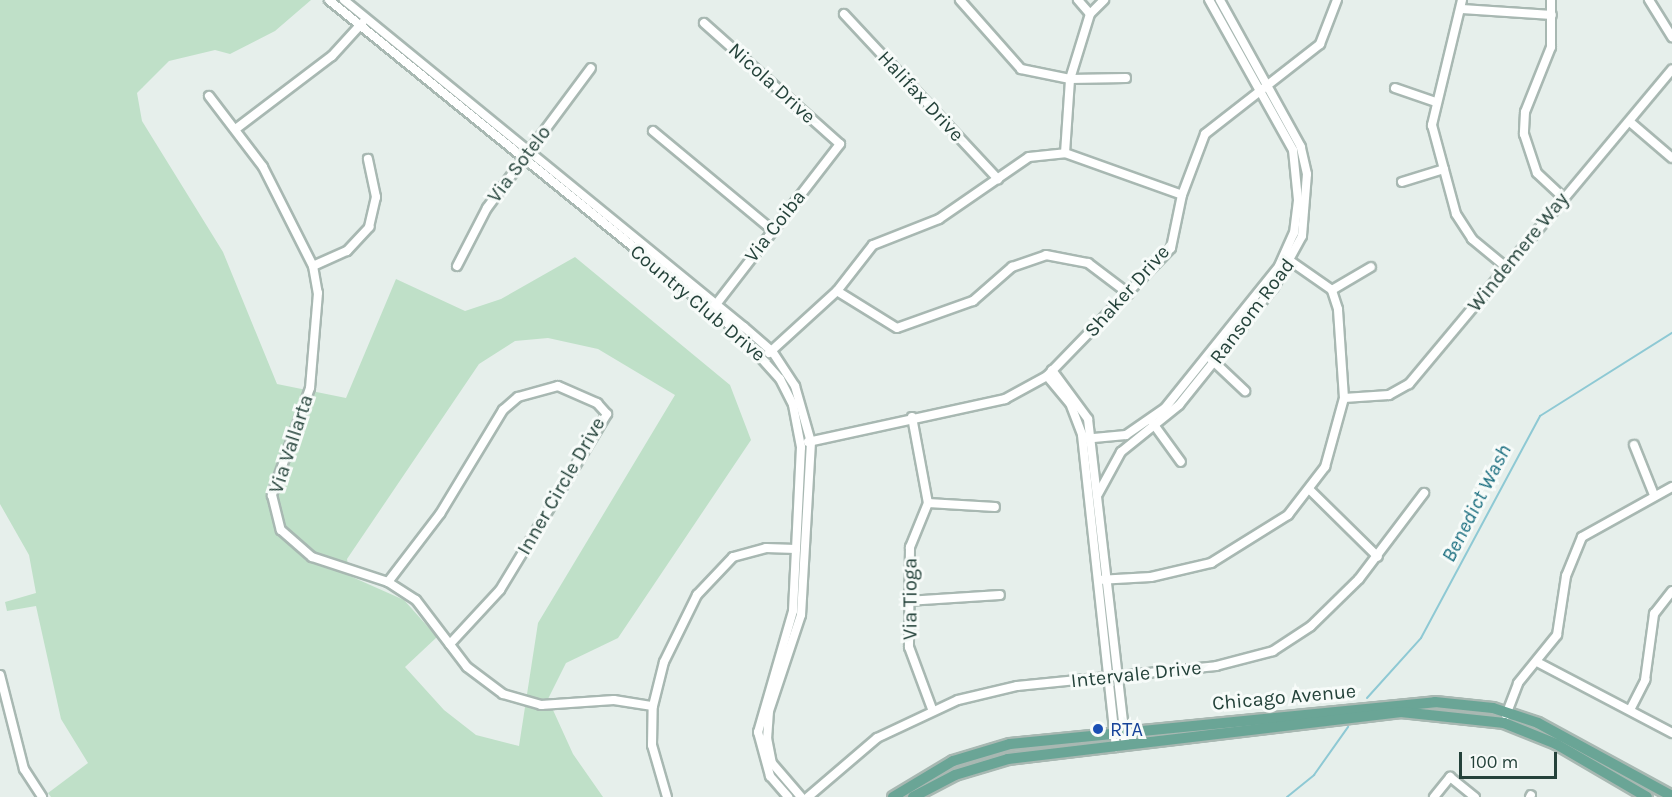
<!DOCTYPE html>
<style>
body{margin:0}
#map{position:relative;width:1672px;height:797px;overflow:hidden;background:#e6efeb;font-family:Karla,sans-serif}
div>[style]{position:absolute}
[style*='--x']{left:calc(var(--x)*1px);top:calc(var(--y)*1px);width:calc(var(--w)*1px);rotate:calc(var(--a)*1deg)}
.green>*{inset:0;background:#bfe0c8}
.stream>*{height:2px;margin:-1px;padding:0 1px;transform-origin:1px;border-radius:1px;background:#8ec9d4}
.roads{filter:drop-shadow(2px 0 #a8b8b2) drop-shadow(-2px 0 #a8b8b2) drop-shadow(0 2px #a8b8b2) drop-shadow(0 -2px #a8b8b2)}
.minor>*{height:8px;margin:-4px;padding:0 4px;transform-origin:4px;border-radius:4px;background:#fff}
.major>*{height:10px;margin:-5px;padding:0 5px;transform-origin:5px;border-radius:5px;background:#6aa596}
.dots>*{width:16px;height:16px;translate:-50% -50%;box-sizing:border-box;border:3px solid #f7fbf9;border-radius:50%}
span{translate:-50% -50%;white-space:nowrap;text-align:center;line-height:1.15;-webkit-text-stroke:6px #f7fbf9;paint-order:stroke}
.street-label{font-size:20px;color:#24423a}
.transit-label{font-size:20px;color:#164399}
.left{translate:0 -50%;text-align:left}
.water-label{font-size:21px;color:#1c6f80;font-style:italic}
.scale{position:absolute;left:1459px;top:752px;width:98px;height:27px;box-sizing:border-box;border:3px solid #24423a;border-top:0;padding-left:8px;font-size:18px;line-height:21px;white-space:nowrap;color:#24423a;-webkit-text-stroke:4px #f7fbf9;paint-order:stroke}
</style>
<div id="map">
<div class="green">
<div style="clip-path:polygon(evenodd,0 0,311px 0,275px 31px,230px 54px,215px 50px,169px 61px,137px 93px,142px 121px,223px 252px,277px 384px,346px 398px,396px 279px,465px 311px,501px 299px,575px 257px,730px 385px,751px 440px,618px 638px,566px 663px,548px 699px,573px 754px,603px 797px,51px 797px,48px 793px,88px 763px,61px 719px,36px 606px,7px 611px,5px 602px,36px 593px,29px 555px,0 504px,0 0,548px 338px,598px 349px,675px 395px,538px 623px,519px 746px,476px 735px,444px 710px,405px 667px,437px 637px,404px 600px,350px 576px,347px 559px,479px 364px,515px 341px,548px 338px)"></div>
</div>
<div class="stream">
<div style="--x:1367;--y:698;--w:81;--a:-48"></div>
<div style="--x:1421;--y:638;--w:252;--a:-61.8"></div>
<div style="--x:1540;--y:416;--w:156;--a:-32.2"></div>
<div style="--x:1287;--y:797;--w:35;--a:-39"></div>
<div style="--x:1314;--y:775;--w:59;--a:-54.7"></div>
</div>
<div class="roads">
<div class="minor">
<div style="--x:329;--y:0;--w:524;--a:39.04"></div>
<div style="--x:736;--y:330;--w:66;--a:48.1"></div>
<div style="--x:780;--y:379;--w:29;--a:63"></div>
<div style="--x:793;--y:405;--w:43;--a:79.2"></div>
<div style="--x:801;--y:447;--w:164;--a:92.8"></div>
<div style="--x:793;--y:611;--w:126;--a:106.1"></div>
<div style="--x:758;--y:732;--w:46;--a:74.7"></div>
<div style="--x:770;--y:776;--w:28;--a:49"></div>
<div style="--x:344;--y:0;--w:517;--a:39.27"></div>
<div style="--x:744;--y:327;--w:37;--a:41"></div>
<div style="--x:772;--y:351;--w:42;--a:56.7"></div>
<div style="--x:795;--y:386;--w:58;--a:74.1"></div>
<div style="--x:811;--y:442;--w:173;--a:93.3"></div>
<div style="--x:801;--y:615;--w:101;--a:108.4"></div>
<div style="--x:769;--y:711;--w:27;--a:94"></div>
<div style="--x:767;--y:738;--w:25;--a:79"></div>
<div style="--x:772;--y:763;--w:45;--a:49.5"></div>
<div style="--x:960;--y:0;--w:92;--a:48.5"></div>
<div style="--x:1021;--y:69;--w:50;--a:11.5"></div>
<div style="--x:1070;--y:79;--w:56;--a:-1"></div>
<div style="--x:1078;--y:0;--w:18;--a:49"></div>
<div style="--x:1462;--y:0;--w:129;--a:103.5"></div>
<div style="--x:1432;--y:125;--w:92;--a:74.9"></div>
<div style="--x:1456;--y:214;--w:30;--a:57"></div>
<div style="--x:1472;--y:239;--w:44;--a:39.5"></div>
<div style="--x:1551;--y:0;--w:47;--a:90"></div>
<div style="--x:1551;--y:47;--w:70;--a:111.8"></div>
<div style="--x:1525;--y:112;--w:22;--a:93"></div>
<div style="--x:1524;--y:134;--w:41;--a:71.6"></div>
<div style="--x:1537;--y:173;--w:35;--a:43"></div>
<div style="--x:1649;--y:0;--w:44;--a:58.1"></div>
<div style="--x:1462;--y:9;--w:90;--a:3.8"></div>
<div style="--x:844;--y:14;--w:226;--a:47"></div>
<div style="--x:704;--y:23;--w:182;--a:41.7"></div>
<div style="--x:840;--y:144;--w:206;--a:127.7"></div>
<div style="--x:1395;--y:88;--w:43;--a:18.9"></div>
<div style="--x:209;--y:96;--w:89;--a:52.7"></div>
<div style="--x:263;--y:167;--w:111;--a:63.2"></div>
<div style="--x:313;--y:266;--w:27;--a:80"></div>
<div style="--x:318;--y:293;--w:95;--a:94.8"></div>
<div style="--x:310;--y:388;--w:114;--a:109.6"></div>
<div style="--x:272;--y:495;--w:36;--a:76"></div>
<div style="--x:281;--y:530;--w:41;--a:41.1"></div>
<div style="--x:312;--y:557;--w:80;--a:18.2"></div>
<div style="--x:388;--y:582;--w:33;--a:33"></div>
<div style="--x:416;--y:600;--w:84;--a:52.7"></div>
<div style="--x:467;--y:667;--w:45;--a:36.9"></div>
<div style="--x:503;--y:694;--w:40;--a:16"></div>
<div style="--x:541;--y:705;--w:73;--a:-3.9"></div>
<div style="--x:614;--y:700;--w:39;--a:9"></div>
<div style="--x:1630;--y:122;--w:55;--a:40.6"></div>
<div style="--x:237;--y:128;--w:119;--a:-37.2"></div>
<div style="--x:332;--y:56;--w:45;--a:-47.7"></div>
<div style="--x:653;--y:131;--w:153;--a:39.7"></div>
<div style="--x:1065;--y:153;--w:74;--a:-86.1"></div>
<div style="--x:1070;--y:79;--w:68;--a:-72.9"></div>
<div style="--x:1090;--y:14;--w:20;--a:-45"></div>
<div style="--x:1402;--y:182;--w:44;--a:-17.2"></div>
<div style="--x:313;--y:266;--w:37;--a:-24"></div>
<div style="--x:347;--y:251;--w:33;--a:-47"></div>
<div style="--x:369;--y:227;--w:31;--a:-77"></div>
<div style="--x:376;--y:197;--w:39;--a:-102"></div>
<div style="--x:457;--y:266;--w:65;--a:-62.7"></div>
<div style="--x:487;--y:208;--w:174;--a:-53.4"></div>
<div style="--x:1332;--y:290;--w:45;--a:-30.5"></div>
<div style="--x:837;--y:291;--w:70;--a:31.7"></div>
<div style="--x:897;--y:328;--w:81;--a:-19.6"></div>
<div style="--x:973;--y:301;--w:52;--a:-41.1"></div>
<div style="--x:1012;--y:267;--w:36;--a:-19"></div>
<div style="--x:1046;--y:255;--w:43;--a:10.8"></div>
<div style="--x:1088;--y:263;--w:51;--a:37.1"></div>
<div style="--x:769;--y:353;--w:92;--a:-42.4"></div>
<div style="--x:837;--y:291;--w:58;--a:-52"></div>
<div style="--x:873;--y:245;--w:71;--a:-21.5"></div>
<div style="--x:939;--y:219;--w:109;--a:-34.6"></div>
<div style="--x:1029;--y:157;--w:36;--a:-6"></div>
<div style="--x:1065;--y:153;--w:124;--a:19.7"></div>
<div style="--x:1211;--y:359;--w:47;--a:43.3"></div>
<div style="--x:1052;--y:370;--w:61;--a:53.7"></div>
<div style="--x:1088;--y:419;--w:328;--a:83.4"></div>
<div style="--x:1047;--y:376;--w:35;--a:50"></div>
<div style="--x:1070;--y:403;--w:34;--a:69"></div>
<div style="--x:1082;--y:435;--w:314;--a:83.8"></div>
<div style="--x:1344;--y:398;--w:45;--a:-3.8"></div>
<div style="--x:1389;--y:395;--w:23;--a:-29"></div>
<div style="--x:1409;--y:384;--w:410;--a:-50.1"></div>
<div style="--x:912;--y:417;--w:87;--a:79.5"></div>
<div style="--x:928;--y:503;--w:48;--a:112.2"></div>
<div style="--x:910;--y:547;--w:100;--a:90.6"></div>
<div style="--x:909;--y:647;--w:66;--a:69.6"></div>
<div style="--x:1152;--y:422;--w:49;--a:54.1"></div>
<div style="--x:1083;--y:439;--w:43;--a:-5.3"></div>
<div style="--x:1126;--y:435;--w:47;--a:-34.7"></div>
<div style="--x:1165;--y:408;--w:182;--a:-51.2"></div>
<div style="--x:1279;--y:266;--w:36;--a:-66"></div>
<div style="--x:1294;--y:233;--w:33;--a:-83"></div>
<div style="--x:1298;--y:200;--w:50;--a:-95.7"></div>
<div style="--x:1293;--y:150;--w:172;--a:-119.2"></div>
<div style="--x:808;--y:442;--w:202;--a:-12.3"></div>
<div style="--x:1005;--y:399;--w:48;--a:-28.7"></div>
<div style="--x:1047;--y:376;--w:178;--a:-45.9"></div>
<div style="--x:1171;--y:248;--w:54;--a:-78.3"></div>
<div style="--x:1182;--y:195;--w:65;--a:-69.3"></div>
<div style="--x:1205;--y:134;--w:146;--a:-38"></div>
<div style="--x:1320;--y:44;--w:47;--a:-68.9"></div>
<div style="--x:1634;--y:445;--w:54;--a:68.2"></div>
<div style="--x:1310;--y:490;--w:95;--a:44.6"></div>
<div style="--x:1098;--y:494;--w:48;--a:-61.3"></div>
<div style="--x:1121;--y:452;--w:75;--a:-39"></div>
<div style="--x:1179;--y:405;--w:151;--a:-51.2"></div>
<div style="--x:1274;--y:287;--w:58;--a:-61.2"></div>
<div style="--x:1302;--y:236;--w:62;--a:-85.4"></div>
<div style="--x:1307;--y:174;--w:28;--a:-103"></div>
<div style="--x:1301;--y:147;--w:168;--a:-118.9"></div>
<div style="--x:928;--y:503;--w:67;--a:3.4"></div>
<div style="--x:1098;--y:580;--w:53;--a:-3.2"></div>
<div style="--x:1151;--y:577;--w:62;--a:-13.1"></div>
<div style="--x:1211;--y:563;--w:91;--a:-31.9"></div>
<div style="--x:1288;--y:515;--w:61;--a:-52.4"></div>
<div style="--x:1325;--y:467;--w:72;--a:-74.6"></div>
<div style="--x:1344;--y:398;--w:89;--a:-93.9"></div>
<div style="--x:1338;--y:309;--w:20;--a:-108"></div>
<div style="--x:1332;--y:290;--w:52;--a:-145.1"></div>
<div style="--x:388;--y:582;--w:86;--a:-52.6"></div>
<div style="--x:440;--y:514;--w:122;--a:-58.8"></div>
<div style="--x:503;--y:410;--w:20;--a:-41"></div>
<div style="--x:518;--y:397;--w:41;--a:-15.4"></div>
<div style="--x:558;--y:386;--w:43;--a:23.6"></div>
<div style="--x:597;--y:403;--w:15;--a:48"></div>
<div style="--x:607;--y:414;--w:206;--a:121.3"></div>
<div style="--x:500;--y:590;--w:74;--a:132.8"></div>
<div style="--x:907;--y:601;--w:93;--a:-3.7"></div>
<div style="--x:1537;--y:662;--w:153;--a:27.7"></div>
<div style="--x:0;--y:675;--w:97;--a:75.7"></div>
<div style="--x:24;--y:769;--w:33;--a:57"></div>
<div style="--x:1630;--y:710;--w:34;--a:-63"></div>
<div style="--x:1645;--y:680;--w:67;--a:-82.2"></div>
<div style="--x:1654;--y:614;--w:29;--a:-52"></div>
<div style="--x:1506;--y:715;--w:34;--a:-69"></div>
<div style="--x:1518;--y:683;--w:62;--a:-50.9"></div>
<div style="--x:1557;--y:635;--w:60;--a:-81.3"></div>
<div style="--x:1566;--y:576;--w:42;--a:-67.7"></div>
<div style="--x:1582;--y:537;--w:103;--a:-29.1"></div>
<div style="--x:667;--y:797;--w:54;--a:-106.1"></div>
<div style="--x:652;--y:745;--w:39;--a:-89"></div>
<div style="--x:653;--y:706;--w:45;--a:-76"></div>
<div style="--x:664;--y:662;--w:75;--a:-63.8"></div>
<div style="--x:697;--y:595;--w:52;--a:-46.5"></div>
<div style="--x:733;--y:557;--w:34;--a:-15"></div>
<div style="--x:766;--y:548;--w:30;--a:2"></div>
<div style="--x:808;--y:797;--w:91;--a:-40.5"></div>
<div style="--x:877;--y:738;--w:89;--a:-25.1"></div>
<div style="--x:958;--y:700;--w:61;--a:-13.3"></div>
<div style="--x:1017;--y:686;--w:200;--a:-5.7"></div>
<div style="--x:1216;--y:666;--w:59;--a:-14.7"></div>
<div style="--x:1273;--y:651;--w:45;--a:-33.3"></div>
<div style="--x:1311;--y:626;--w:67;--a:-44.4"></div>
<div style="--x:1359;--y:579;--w:108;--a:-52.9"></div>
<div style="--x:1434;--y:797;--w:26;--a:-51"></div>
<div style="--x:1450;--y:777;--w:32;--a:39"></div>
<div style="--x:1530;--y:797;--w:2;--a:-63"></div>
</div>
<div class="major">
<div style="--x:893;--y:797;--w:70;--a:-31"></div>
<div style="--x:953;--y:761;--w:59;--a:-16.6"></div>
<div style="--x:1010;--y:744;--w:427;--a:-5.6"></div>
<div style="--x:1435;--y:702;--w:58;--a:5.9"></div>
<div style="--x:1493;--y:708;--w:47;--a:18.4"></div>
<div style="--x:1538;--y:723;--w:153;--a:28.6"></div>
<div style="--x:913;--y:797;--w:47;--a:-27.6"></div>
<div style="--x:955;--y:775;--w:55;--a:-16.8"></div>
<div style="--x:1008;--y:759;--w:396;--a:-6.8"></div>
<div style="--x:1401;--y:712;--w:104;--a:6.1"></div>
<div style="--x:1504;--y:723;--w:56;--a:22"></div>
<div style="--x:1556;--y:744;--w:105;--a:30.2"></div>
</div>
</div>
<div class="dots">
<div style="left:1098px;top:729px;background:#1a4fb4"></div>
</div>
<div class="street-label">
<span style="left:772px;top:83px;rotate:42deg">Nicola Drive</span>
<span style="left:921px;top:96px;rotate:47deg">Halifax Drive</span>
<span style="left:519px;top:164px;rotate:-53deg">Via Sotelo</span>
<span style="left:775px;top:226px;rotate:-52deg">Via Coiba</span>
<span style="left:1518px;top:252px;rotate:-51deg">Windemere Way</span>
<span style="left:1127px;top:291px;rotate:-48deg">Shaker Drive</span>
<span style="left:698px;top:303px;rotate:40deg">Country Club Drive</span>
<span style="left:1252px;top:311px;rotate:-53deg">Ransom Road</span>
<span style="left:291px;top:444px;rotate:-72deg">Via Vallarta</span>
<span style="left:561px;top:486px;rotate:-60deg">Inner Circle Drive</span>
<span style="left:910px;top:599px;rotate:-90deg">Via Tioga</span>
<span style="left:1136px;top:674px;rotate:-6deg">Intervale Drive</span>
<span style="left:1284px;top:697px;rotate:-5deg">Chicago Avenue</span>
</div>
<div class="transit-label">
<span class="left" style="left:1110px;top:729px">RTA</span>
</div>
<div class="water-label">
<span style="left:1476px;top:503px;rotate:-63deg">Benedict Wash</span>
</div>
<div class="scale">100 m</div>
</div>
